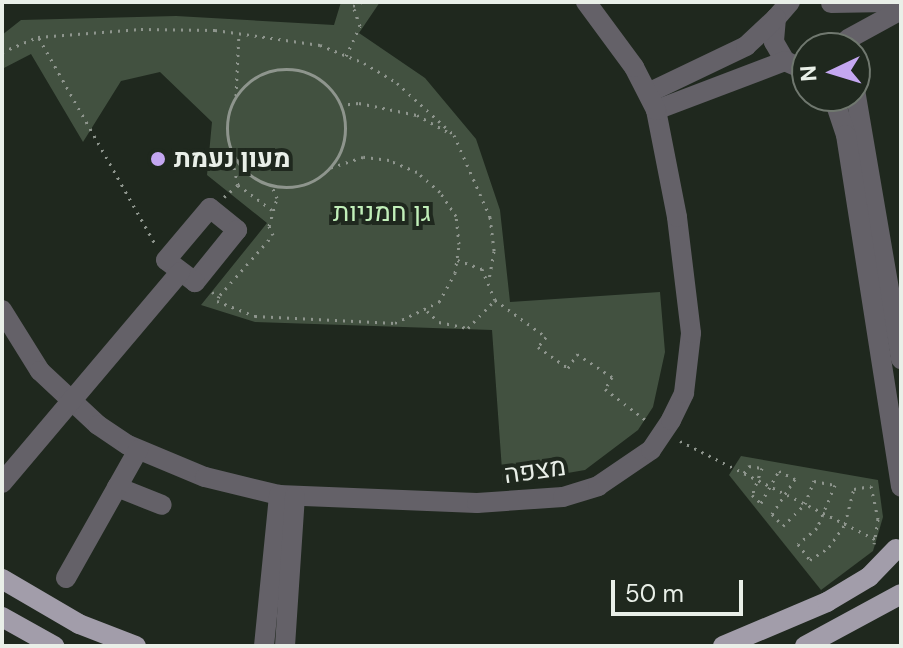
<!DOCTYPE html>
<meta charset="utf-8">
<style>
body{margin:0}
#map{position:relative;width:903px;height:648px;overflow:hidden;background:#1f281e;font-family:"DM Sans",Heebo,sans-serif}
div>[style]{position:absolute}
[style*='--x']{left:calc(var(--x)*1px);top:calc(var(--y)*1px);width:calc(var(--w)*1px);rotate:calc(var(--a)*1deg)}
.green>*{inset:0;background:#425140}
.path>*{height:3px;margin-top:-1.5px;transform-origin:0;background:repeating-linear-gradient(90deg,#8e958d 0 2px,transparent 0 8px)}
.path>.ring{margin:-1.5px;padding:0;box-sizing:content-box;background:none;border:3px solid #8e958d;border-radius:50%}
.minor>*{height:20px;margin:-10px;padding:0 10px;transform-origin:10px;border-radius:10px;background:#646168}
.major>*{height:20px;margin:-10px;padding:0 10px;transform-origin:10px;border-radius:10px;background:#a29daa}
.dots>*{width:22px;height:22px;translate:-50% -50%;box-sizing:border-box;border:4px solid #1f281e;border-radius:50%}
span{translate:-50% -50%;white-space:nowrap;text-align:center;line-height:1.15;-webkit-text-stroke:8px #1f281e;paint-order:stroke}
.poi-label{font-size:26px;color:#e9efe8;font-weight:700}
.left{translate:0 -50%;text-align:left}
.park-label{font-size:26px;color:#c1efb9}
.street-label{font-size:26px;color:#e9efe8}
.frame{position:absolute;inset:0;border:4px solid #e9efe8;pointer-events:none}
.north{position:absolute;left:791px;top:32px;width:80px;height:80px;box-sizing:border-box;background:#1f281e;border:2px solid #70786f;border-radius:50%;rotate:266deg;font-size:22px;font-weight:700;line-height:32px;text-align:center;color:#e9efe8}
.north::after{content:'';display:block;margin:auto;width:28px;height:36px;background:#c4a7f1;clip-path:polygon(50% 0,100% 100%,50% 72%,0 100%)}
.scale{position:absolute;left:611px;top:580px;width:132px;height:36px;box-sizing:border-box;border:4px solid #e9efe8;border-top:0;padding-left:10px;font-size:24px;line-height:28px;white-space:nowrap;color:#e9efe8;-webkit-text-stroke:6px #1f281e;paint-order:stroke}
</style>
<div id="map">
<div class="green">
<div style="clip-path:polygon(341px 2px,380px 2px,359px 33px,425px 78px,476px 139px,500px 210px,510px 302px,660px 292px,665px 352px,653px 407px,638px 430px,585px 470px,503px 484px,492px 330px,255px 322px,201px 305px,267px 223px,207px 175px,212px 122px,160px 72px,121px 81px,83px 142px,31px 54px,2px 69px,2px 35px,21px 20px,176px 16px,334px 25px)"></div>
<div style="clip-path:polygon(741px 456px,878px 480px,883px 517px,873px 551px,821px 590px,729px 475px)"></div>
</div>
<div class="path">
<div style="--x:39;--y:38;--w:236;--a:60.6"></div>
<div style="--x:2;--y:52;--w:39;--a:-23"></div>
<div style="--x:38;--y:37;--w:103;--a:-4.4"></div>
<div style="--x:141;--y:29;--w:74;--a:0.8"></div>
<div style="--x:215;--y:30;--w:106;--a:8.1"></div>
<div style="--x:320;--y:45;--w:48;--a:22.2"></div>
<div style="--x:364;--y:63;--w:39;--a:31"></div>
<div style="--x:397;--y:83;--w:77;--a:42.4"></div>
<div style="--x:454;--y:135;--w:90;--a:66.3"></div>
<div style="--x:490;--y:217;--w:34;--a:83"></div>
<div style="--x:494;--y:251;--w:28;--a:100"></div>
<div style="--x:346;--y:56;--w:33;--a:-65"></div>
<div style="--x:360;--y:26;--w:21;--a:-109"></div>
<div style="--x:353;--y:6;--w:10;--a:-24"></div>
<div class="ring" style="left:227px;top:69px;width:115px;height:115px"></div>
<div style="--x:236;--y:96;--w:63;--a:-87.3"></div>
<div style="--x:340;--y:105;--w:19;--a:-6"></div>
<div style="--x:359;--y:103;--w:59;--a:11.7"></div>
<div style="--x:417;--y:115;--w:38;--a:29"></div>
<div style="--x:238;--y:185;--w:42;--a:36.3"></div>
<div style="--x:224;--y:197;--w:18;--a:-41"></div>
<div style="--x:238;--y:185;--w:31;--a:-103"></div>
<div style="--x:212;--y:292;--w:8;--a:30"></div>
<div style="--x:219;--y:296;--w:5;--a:112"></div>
<div style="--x:217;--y:301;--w:41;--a:21.5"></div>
<div style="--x:255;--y:316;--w:140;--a:2.9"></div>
<div style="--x:395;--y:323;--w:49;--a:-25.5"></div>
<div style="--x:439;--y:302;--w:33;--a:-61"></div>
<div style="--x:455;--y:273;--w:29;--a:-82"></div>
<div style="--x:459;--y:244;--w:28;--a:-96"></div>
<div style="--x:456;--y:216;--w:29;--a:-124"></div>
<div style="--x:440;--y:192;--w:30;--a:-139"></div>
<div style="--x:417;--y:172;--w:30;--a:-157"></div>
<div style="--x:389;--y:160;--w:26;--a:-173"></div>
<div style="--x:363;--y:157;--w:35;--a:162"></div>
<div style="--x:220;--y:295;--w:80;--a:-48.5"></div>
<div style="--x:273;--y:235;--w:10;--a:-114"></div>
<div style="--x:269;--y:226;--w:29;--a:-74"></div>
<div style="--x:277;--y:198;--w:13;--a:-113"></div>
<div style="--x:495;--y:300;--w:63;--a:36"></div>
<div style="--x:546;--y:337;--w:13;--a:129"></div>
<div style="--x:538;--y:347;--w:37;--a:35"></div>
<div style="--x:568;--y:368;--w:17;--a:-57"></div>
<div style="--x:577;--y:354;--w:42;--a:33.3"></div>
<div style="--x:612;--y:377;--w:14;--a:120"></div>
<div style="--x:605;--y:389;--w:53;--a:37.3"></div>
<div style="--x:427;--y:311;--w:16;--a:43"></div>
<div style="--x:439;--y:322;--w:30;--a:12"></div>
<div style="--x:468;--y:328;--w:39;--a:-46"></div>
<div style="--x:495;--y:300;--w:34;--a:-113"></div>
<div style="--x:482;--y:269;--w:27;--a:-160"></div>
<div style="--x:680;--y:441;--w:220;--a:26.7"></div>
<div style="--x:744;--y:473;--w:9;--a:-54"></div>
<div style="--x:749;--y:466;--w:13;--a:9"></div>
<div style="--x:762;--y:468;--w:29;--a:110"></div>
<div style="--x:752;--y:495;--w:12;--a:42"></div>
<div style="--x:761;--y:503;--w:37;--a:-61"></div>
<div style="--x:779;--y:471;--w:18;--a:27"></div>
<div style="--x:795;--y:479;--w:42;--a:123.3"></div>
<div style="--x:772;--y:514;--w:16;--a:47"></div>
<div style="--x:783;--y:526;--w:31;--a:-45"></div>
<div style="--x:805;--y:504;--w:25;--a:-69"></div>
<div style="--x:814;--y:481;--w:21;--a:11"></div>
<div style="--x:835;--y:485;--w:47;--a:112.7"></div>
<div style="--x:817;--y:528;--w:25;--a:140"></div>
<div style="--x:798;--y:544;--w:20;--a:53"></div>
<div style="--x:810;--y:560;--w:23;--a:-34"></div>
<div style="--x:829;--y:547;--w:28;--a:-55"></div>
<div style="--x:845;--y:524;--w:36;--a:-76"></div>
<div style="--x:854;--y:489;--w:17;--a:-10"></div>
<div style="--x:871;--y:486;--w:34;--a:78"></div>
<div style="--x:878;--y:519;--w:25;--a:99"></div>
</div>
<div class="minor">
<div style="--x:790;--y:2;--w:21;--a:131"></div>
<div style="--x:776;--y:18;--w:24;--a:95"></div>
<div style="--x:774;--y:42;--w:22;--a:60"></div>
<div style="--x:785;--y:61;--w:24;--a:24"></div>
<div style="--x:831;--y:3;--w:58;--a:-1"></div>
<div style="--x:848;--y:39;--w:60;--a:-28.7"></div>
<div style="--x:855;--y:90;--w:273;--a:80.3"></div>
<div style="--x:648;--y:93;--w:109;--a:-25.6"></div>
<div style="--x:746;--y:46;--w:41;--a:-43"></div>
<div style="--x:833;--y:96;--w:41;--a:71.6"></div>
<div style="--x:846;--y:135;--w:356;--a:81.1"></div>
<div style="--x:656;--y:110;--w:138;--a:-20.8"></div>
<div style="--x:210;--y:208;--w:35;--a:39"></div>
<div style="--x:237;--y:230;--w:67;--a:128.9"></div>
<div style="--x:195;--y:282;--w:36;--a:-143"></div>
<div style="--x:166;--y:260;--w:68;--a:-49.8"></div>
<div style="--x:2;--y:310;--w:72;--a:58.1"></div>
<div style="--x:40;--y:371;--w:79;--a:43"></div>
<div style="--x:98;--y:425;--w:36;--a:34"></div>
<div style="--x:128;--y:445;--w:83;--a:22.6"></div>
<div style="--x:205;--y:477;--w:76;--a:13.7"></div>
<div style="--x:279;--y:495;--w:198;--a:2.3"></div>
<div style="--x:477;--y:503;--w:86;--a:-4"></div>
<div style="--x:563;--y:497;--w:37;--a:-17"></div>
<div style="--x:598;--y:486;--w:64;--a:-34.2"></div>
<div style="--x:651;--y:450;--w:36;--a:-56"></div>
<div style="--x:671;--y:420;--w:30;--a:-64"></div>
<div style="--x:684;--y:393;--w:60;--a:-83.3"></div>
<div style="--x:691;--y:333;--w:117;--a:-96.9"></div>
<div style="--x:677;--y:217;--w:109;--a:-101.1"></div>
<div style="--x:656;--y:110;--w:48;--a:-117.1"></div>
<div style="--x:634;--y:67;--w:81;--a:-126.4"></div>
<div style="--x:2;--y:483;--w:276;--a:-49.8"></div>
<div style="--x:117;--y:487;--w:48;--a:21.8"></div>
<div style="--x:66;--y:578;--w:147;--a:-60.6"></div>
<div style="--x:264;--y:646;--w:152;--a:-84.3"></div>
<div style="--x:285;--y:646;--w:150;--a:-86.2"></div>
</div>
<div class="major">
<div style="--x:2;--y:579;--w:89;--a:30.3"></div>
<div style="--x:79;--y:624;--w:61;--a:21.1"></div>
<div style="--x:2;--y:617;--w:60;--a:29.1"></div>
<div style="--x:723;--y:646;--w:113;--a:-22.9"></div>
<div style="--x:827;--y:602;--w:49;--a:-30.8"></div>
<div style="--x:869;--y:577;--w:39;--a:-46"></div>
<div style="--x:805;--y:646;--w:109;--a:-28.4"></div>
</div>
<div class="dots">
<div style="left:158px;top:159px;background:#c4a7f1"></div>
</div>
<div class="poi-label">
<span class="left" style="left:174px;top:159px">מעון נעמת</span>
</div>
<div class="park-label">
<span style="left:382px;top:213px">גן חמניות</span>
</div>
<div class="street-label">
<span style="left:535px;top:471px;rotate:-8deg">מצפה</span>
</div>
<div class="frame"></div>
<div class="north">N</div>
<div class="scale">50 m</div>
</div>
